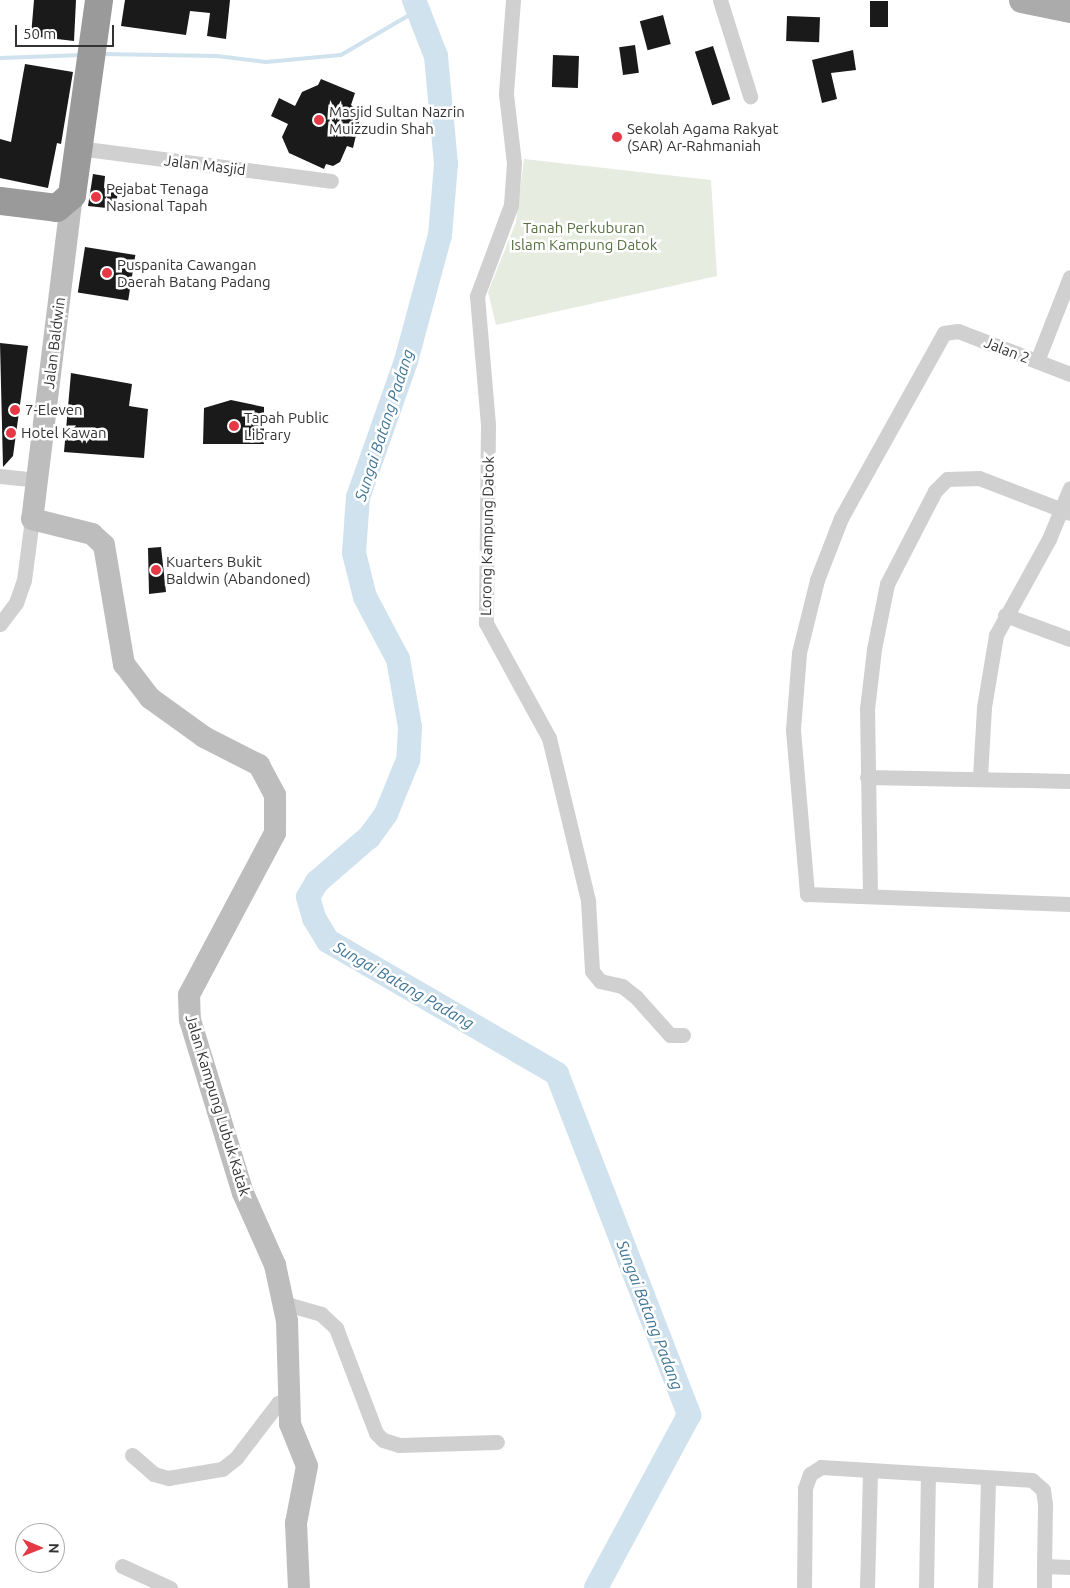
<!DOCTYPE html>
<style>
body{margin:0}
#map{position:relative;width:1070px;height:1588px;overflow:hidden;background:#fff;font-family:Ubuntu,sans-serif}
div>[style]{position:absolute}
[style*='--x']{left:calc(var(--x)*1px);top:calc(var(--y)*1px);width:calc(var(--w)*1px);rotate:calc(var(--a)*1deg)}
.green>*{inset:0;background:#e6ecdf}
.stream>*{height:4px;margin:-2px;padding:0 2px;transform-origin:2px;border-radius:2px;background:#cfe2ee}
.river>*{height:24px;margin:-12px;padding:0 12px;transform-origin:12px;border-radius:12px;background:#cfe2ee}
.building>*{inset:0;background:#1a1a1a;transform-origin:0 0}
.street>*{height:15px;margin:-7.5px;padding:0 7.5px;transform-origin:7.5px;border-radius:7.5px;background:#d0d0d0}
.secondary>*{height:22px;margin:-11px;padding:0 11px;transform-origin:11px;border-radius:11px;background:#bdbdbd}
.primary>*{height:25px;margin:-12.5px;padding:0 12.5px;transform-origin:12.5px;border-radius:12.5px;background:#ababab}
.highway>*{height:28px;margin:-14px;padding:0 14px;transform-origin:14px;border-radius:14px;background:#9a9a9a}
.dots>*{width:14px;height:14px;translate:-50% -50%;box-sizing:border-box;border:2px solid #fff;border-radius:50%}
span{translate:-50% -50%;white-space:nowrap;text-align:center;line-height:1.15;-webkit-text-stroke:5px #fff;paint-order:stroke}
.poi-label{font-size:15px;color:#333}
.left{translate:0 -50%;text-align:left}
.street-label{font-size:15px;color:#333}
.park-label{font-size:15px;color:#56703f}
.water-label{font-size:16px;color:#3f7597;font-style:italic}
.north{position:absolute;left:15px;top:1523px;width:50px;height:50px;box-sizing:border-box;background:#fff;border:1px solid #adadad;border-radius:50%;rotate:91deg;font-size:14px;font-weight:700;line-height:20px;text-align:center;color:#333}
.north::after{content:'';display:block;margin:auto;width:18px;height:22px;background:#e63946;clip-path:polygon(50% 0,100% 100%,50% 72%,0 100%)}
.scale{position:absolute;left:15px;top:25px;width:99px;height:22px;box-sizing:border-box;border:2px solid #333;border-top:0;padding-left:6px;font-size:15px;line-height:18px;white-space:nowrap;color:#333;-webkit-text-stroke:4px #fff;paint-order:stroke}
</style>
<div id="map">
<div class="green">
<div style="clip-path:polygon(524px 159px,711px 180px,717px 276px,496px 325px,488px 292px,516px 222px)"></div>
</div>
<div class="stream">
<div style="--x:102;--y:54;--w:115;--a:1"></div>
<div style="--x:217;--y:56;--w:49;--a:7"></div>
<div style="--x:266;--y:62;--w:75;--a:-5.3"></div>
<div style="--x:341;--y:55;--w:89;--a:-30.3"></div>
<div style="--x:0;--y:58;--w:83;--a:-2.1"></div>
</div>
<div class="river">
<div style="--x:414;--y:0;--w:60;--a:68.6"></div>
<div style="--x:436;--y:56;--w:108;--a:84.7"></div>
<div style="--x:446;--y:164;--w:71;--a:94.8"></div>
<div style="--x:440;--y:235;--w:131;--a:105.1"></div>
<div style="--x:406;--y:361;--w:144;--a:109.4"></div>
<div style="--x:358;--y:497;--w:56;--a:94.1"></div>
<div style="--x:354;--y:553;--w:45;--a:76"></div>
<div style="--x:365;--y:597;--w:70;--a:62"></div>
<div style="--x:398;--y:659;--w:69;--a:80"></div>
<div style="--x:410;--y:727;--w:33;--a:93"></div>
<div style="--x:408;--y:760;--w:58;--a:112.2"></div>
<div style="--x:386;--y:814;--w:29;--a:126"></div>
<div style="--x:369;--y:837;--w:69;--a:139.1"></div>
<div style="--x:317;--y:882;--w:17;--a:121"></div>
<div style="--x:308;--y:897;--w:22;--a:74"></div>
<div style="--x:314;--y:918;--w:27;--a:59"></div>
<div style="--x:328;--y:941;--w:265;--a:30.1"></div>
<div style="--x:557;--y:1074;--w:366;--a:68.8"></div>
<div style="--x:689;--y:1415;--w:196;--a:118.3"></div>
</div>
<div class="building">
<div style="clip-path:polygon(34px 0,76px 0,74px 41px,31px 36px)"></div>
<div style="clip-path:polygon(125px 0,230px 0,226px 39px,207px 36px,210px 13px,190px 11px,186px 35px,121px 26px)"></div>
<div style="left:870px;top:1px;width:18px;height:26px"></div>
<div style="left:663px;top:15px;width:30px;height:24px;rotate:75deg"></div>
<div style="left:787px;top:16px;width:33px;height:25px;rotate:2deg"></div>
<div style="left:635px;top:45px;width:28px;height:16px;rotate:82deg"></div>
<div style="left:713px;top:46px;width:56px;height:19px;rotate:72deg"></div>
<div style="clip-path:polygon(853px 50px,856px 70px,831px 73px,837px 99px,822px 103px,812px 60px)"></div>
<div style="left:553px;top:55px;width:26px;height:32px;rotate:2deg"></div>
<div style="clip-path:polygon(25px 64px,73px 72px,61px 144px,57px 143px,48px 188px,0 178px,0 139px,11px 142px)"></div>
<div style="clip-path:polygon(321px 79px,355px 93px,351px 105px,361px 114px,353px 148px,347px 146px,340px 162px,333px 166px,326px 164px,324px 169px,289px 153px,282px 137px,288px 124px,271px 116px,279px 98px,295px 106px,302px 92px,318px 85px)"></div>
<div style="clip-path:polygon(93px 174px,105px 176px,104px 188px,118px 189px,116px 209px,88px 206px)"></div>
<div style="left:85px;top:247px;width:51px;height:46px;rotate:9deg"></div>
<div style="clip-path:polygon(0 343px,28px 346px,13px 456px,3px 467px)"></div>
<div style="clip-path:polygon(71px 373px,132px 384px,129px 406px,148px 409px,144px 458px,64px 452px)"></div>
<div style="clip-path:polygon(231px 400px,264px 407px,264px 444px,203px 444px,204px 408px)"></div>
<div style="clip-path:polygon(161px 547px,166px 592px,149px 594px,148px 548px)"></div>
</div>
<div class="street">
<div style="--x:513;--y:0;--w:94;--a:94.3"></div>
<div style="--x:506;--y:94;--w:69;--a:83.4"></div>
<div style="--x:514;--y:163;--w:42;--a:94.1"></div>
<div style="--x:511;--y:205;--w:97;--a:110.5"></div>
<div style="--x:477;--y:296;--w:128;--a:85.1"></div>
<div style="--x:488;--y:424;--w:199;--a:90.6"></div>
<div style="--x:486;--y:623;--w:131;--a:61.3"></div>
<div style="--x:549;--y:738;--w:168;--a:76.5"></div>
<div style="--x:588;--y:901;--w:70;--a:86.7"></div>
<div style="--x:592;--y:971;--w:13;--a:51"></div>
<div style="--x:600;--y:981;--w:23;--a:13"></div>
<div style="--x:622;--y:986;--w:18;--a:38"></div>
<div style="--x:636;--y:997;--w:51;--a:48.2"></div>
<div style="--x:670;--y:1035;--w:13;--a:0"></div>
<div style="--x:720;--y:0;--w:101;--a:72.6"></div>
<div style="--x:78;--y:148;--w:255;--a:7.4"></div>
<div style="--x:1037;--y:361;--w:90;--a:-68.6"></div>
<div style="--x:1070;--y:374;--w:120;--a:-159"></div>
<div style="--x:958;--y:331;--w:14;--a:172"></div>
<div style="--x:944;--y:333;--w:212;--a:119.1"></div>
<div style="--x:841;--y:518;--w:66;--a:111.2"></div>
<div style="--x:817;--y:580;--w:75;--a:103.9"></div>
<div style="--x:799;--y:653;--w:77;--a:94.5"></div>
<div style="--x:793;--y:730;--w:165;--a:85.1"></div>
<div style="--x:807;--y:894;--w:263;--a:2.2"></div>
<div style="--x:0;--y:476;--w:37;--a:6"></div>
<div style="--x:1005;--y:615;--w:69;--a:20.3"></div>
<div style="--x:0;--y:624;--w:26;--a:-53"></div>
<div style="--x:16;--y:603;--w:24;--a:-71"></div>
<div style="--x:24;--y:580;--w:62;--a:-82.5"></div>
<div style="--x:867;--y:777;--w:203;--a:1.1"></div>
<div style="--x:980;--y:777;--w:70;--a:-86.7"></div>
<div style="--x:984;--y:707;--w:73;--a:-80.5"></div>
<div style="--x:996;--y:635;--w:110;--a:-61.1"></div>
<div style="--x:1049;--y:539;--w:55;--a:-67.6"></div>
<div style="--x:870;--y:896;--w:187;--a:-90.9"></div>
<div style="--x:867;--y:709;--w:60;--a:-83.3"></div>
<div style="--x:874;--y:649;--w:66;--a:-78.7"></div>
<div style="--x:887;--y:584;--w:105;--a:-62.7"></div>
<div style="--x:935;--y:491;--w:17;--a:-45"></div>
<div style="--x:947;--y:479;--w:32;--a:-2"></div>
<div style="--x:979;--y:478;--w:97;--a:21"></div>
<div style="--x:283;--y:1303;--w:40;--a:16"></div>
<div style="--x:321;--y:1314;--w:21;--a:43"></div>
<div style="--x:336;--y:1328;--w:112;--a:69.1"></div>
<div style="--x:376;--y:1433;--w:10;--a:45"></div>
<div style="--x:383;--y:1440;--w:17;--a:17"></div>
<div style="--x:399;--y:1445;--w:98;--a:-1.8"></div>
<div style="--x:132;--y:1455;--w:29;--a:41"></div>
<div style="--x:154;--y:1474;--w:15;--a:16"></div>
<div style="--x:168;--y:1478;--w:55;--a:-9.5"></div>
<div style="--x:222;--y:1469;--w:18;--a:-38"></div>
<div style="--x:236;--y:1458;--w:69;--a:-52.6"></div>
<div style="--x:278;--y:1403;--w:14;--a:-17"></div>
<div style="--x:122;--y:1566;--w:53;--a:24.6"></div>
<div style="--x:804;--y:1588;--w:100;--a:-89.4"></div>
<div style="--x:805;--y:1488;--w:15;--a:-70"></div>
<div style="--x:810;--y:1474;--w:13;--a:-32"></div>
<div style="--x:821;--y:1467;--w:211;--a:3.5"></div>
<div style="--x:1032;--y:1480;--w:15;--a:42"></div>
<div style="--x:1043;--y:1490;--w:15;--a:82"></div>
<div style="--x:1045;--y:1505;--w:61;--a:90.9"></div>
<div style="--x:867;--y:1588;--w:118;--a:-88.5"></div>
<div style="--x:926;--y:1588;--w:114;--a:-89"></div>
<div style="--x:985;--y:1588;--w:110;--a:-88.4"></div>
<div style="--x:1044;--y:1588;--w:22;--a:-90"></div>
<div style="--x:1044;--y:1566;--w:26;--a:2"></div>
</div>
<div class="secondary">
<div style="--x:72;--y:195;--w:326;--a:97"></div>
<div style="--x:32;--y:519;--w:62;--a:14"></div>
<div style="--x:92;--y:534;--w:16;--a:43"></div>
<div style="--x:104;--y:545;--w:121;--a:80.5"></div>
<div style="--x:124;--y:664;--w:43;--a:52.6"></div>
<div style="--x:150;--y:698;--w:67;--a:35.8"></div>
<div style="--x:204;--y:737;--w:62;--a:27"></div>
<div style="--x:259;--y:765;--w:34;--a:62"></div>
<div style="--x:275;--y:795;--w:38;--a:90"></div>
<div style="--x:275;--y:833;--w:183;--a:118"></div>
<div style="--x:189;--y:995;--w:25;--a:88"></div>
<div style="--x:190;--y:1020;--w:181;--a:73"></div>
<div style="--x:243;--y:1193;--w:79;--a:66"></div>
<div style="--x:275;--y:1265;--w:57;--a:77.9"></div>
<div style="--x:287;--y:1321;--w:103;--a:88.3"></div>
<div style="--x:290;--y:1424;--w:45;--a:68"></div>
<div style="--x:307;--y:1466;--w:58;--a:100.9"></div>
<div style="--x:296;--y:1523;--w:65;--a:87.4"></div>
</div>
<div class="primary">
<div style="--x:1021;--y:0;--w:50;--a:11.5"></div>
</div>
<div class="highway">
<div style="--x:0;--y:201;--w:57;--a:7"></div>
<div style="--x:57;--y:208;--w:20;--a:-41"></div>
<div style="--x:72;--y:195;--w:197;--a:-82.1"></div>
</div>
<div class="dots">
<div style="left:319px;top:120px;background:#e63946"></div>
<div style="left:617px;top:137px;background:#e63946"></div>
<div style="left:96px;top:197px;background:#e63946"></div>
<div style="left:107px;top:273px;background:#e63946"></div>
<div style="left:15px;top:410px;background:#e63946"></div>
<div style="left:234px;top:426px;background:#e63946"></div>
<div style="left:11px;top:433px;background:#e63946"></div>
<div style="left:156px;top:570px;background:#e63946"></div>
</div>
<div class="poi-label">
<span class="left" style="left:329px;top:120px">Masjid Sultan Nazrin<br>Muizzudin Shah</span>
<span class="left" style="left:627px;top:137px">Sekolah Agama Rakyat<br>(SAR) Ar-Rahmaniah</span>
<span class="left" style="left:106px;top:197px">Pejabat Tenaga<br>Nasional Tapah</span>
<span class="left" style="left:117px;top:273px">Puspanita Cawangan<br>Daerah Batang Padang</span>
<span class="left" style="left:25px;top:410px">7-Eleven</span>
<span class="left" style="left:244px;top:426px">Tapah Public<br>Library</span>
<span class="left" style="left:21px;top:433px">Hotel Kawan</span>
<span class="left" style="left:166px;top:570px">Kuarters Bukit<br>Baldwin (Abandoned)</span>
</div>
<div class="street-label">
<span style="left:205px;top:165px;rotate:7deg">Jalan Masjid</span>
<span style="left:54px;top:343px;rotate:-83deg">Jalan Baldwin</span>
<span style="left:1007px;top:350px;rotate:21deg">Jalan 2</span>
<span style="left:487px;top:536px;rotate:-89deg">Lorong Kampung Datok</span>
<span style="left:218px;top:1105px;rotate:73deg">Jalan Kampung Lubuk Katak</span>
</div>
<div class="park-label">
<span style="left:584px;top:236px">Tanah Perkuburan<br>Islam Kampung Datok</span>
</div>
<div class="water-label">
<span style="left:384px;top:425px;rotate:-72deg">Sungai Batang Padang</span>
<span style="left:404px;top:985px;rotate:30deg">Sungai Batang Padang</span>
<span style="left:650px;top:1315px;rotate:69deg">Sungai Batang Padang</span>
</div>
<div class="north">N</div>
<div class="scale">50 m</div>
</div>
